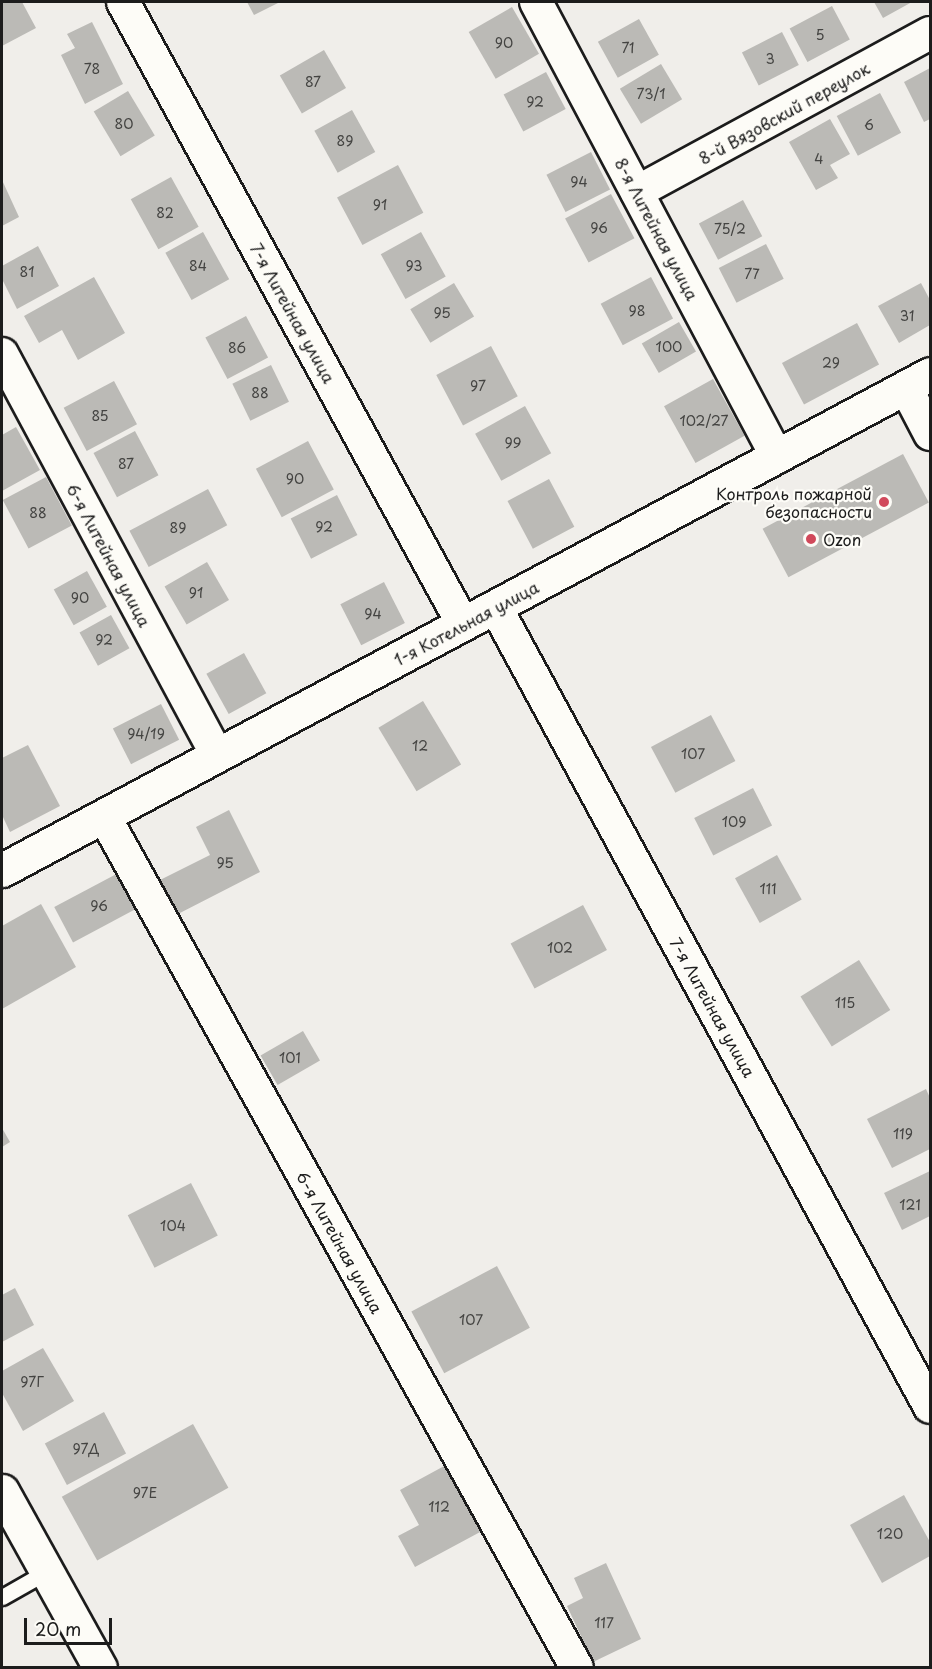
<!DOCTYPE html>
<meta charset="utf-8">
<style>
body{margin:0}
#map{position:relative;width:932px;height:1669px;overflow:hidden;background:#f0eeea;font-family:"Playpen Sans",sans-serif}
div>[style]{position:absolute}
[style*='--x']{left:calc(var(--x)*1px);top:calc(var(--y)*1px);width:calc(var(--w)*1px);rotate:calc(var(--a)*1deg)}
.building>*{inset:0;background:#bbbab6;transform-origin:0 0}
.roads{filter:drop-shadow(2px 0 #1c1c1c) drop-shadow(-2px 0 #1c1c1c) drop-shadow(0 2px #1c1c1c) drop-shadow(0 -2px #1c1c1c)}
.service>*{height:15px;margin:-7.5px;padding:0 7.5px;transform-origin:7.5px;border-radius:7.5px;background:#fdfcf7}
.minor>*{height:32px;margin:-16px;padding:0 16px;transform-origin:16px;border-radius:16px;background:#fdfcf7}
.tertiary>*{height:33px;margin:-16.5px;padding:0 16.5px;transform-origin:16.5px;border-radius:16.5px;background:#fdfcf7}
.dots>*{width:16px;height:16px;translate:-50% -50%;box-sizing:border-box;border:3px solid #fdfcf7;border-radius:50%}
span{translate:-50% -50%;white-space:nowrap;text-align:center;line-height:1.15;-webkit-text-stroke:4.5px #fdfcf7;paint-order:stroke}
.number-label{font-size:14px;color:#444442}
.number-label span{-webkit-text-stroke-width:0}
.street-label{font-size:16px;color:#1c1c1c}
.poi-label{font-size:16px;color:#1c1c1c}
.right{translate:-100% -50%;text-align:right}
.left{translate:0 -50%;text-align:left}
.frame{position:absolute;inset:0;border:3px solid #1c1c1c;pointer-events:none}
.scale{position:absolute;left:24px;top:1618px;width:88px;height:27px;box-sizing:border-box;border:3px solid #1c1c1c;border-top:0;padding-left:8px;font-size:18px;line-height:21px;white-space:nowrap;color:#1c1c1c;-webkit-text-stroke:4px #fdfcf7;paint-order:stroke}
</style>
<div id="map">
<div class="building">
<div style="clip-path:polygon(2px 2px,22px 2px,36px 28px,2px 46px)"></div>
<div style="clip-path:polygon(247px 2px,280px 2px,254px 15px)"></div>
<div style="clip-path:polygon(874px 2px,912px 2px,883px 18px)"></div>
<div style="left:832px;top:6px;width:38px;height:48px;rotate:62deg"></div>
<div style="left:512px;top:7px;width:54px;height:50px;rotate:60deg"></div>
<div style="left:639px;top:19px;width:41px;height:47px;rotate:61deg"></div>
<div style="clip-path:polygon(92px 22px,123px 84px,85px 104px,61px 55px,75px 48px,67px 34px)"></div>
<div style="left:782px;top:32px;width:37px;height:45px;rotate:63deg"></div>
<div style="left:324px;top:50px;width:44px;height:51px;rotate:60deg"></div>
<div style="left:661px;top:64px;width:41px;height:48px;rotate:59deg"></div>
<div style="clip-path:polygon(930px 68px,930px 119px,924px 122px,904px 82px)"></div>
<div style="left:546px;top:72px;width:42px;height:48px;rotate:62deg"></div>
<div style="left:128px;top:91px;width:52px;height:40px;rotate:59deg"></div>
<div style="left:880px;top:93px;width:45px;height:49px;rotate:62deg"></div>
<div style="left:352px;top:110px;width:48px;height:43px;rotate:61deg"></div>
<div style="clip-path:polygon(830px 119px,850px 154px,830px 165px,838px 178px,816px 190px,789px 142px)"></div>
<div style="left:591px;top:152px;width:42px;height:50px;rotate:63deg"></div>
<div style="left:398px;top:165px;width:54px;height:69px;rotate:62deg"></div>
<div style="left:171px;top:177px;width:57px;height:46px;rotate:61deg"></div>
<div style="clip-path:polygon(2px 180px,19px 217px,2px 226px)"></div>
<div style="left:611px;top:194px;width:50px;height:52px;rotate:62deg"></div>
<div style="left:743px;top:200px;width:41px;height:50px;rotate:62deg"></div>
<div style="left:203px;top:232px;width:54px;height:43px;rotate:61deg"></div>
<div style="left:421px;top:232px;width:51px;height:46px;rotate:61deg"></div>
<div style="left:766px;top:244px;width:39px;height:53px;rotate:63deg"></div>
<div style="clip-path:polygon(38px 246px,59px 286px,17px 309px,2px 279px,2px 266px)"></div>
<div style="clip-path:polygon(94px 277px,125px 333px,78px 360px,62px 330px,39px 343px,24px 316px)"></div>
<div style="left:651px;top:277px;width:47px;height:57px;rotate:62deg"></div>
<div style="left:454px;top:283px;width:39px;height:51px;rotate:59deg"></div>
<div style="clip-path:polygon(921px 283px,930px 300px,930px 325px,899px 343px,878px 306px)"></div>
<div style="left:246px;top:316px;width:47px;height:46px;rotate:62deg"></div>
<div style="left:679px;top:322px;width:34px;height:43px;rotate:60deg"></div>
<div style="left:857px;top:323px;width:47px;height:85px;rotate:62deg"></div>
<div style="left:491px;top:346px;width:57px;height:62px;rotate:62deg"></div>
<div style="left:271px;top:365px;width:41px;height:43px;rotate:64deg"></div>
<div style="left:713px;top:379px;width:65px;height:56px;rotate:61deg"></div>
<div style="left:114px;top:381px;width:49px;height:57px;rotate:62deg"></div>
<div style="left:525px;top:406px;width:54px;height:57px;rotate:61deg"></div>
<div style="clip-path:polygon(16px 427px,40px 470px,2px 491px,2px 435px)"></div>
<div style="left:135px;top:431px;width:50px;height:47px;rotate:62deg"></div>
<div style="left:308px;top:441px;width:55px;height:59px;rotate:62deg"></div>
<div style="left:903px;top:454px;width:55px;height:159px;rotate:62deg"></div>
<div style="left:46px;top:477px;width:55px;height:49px;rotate:62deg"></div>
<div style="left:549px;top:479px;width:54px;height:47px;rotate:62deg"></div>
<div style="left:208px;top:489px;width:41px;height:89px;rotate:62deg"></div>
<div style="left:337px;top:495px;width:45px;height:52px;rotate:63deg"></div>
<div style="left:207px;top:562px;width:44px;height:49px;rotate:60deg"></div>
<div style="left:87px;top:571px;width:41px;height:38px;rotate:61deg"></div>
<div style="left:384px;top:582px;width:46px;height:49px;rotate:63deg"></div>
<div style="left:111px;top:615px;width:38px;height:36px;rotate:61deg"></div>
<div style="left:244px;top:653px;width:46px;height:43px;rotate:61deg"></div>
<div style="left:423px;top:701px;width:74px;height:52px;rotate:59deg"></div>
<div style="left:161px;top:704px;width:40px;height:54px;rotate:63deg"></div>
<div style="left:711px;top:715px;width:52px;height:68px;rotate:62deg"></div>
<div style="clip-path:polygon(28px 745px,60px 806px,10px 832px,2px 815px,2px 758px)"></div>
<div style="left:753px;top:788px;width:42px;height:66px;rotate:63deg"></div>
<div style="clip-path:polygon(229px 810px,260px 872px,176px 915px,158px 881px,210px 855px,196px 827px)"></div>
<div style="left:777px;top:855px;width:51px;height:48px;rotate:61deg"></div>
<div style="left:124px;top:870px;width:40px;height:79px;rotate:62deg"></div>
<div style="clip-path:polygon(41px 904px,76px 967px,2px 1009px,2px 926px)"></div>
<div style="left:583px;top:905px;width:51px;height:82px;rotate:62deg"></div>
<div style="left:859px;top:960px;width:59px;height:69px;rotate:58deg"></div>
<div style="left:303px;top:1031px;width:34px;height:49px;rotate:60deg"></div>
<div style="clip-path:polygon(926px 1089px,930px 1098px,930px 1149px,892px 1168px,867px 1119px)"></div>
<div style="clip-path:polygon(2px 1128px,10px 1142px,2px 1147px)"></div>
<div style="clip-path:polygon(930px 1171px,930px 1216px,902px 1230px,884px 1193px)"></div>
<div style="left:191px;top:1183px;width:59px;height:71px;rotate:63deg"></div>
<div style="left:497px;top:1266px;width:70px;height:97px;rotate:62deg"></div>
<div style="clip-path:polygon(15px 1288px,34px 1325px,2px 1342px,2px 1295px)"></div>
<div style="clip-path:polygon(43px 1348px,74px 1401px,23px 1431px,2px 1393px,2px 1371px)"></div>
<div style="left:104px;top:1412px;width:47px;height:67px;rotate:62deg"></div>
<div style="left:193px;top:1424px;width:73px;height:150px;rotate:61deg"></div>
<div style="clip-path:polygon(446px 1465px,482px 1531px,415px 1567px,398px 1536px,419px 1525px,400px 1490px)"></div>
<div style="clip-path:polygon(904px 1495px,930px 1542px,930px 1556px,882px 1583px,850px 1525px)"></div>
<div style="clip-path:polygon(606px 1563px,641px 1639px,593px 1662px,567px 1606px,583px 1598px,574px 1578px)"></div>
</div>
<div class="roads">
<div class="service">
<div style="--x:2;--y:1597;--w:51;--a:-29.6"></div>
</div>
<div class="minor">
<div style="--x:123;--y:2;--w:709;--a:61.34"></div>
<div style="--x:536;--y:2;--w:515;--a:62.09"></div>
<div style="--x:637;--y:192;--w:333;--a:-28.5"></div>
<div style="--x:2;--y:354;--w:455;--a:61.8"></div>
<div style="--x:906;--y:388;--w:52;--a:62.4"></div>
<div style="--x:496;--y:608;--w:909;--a:61.49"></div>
<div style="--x:104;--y:816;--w:974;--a:60.96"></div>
</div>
<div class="tertiary">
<div style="--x:2;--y:870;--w:1052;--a:-28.12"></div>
<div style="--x:2;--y:1491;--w:202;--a:61"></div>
</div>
</div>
<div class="dots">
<div style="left:884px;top:502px;background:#d1495b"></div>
<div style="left:811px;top:539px;background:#d1495b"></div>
</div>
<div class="number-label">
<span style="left:820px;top:35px">5</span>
<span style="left:504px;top:43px">90</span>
<span style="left:628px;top:48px">71</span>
<span style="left:770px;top:59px">3</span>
<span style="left:92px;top:69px">78</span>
<span style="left:313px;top:82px">87</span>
<span style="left:651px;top:94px">73/1</span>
<span style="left:535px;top:102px">92</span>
<span style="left:124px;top:124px">80</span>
<span style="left:869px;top:125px">6</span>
<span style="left:345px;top:141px">89</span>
<span style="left:819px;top:159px">4</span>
<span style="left:579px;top:182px">94</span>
<span style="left:380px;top:205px">91</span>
<span style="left:165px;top:213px">82</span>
<span style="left:599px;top:228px">96</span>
<span style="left:730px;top:229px">75/2</span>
<span style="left:198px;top:266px">84</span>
<span style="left:414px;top:266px">93</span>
<span style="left:27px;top:272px">81</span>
<span style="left:752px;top:274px">77</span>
<span style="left:637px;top:311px">98</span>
<span style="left:442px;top:313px">95</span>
<span style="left:907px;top:316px">31</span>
<span style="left:669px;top:347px">100</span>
<span style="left:237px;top:348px">86</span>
<span style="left:831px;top:363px">29</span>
<span style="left:478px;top:386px">97</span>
<span style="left:260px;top:393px">88</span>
<span style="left:100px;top:416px">85</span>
<span style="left:704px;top:421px">102/27</span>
<span style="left:513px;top:443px">99</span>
<span style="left:126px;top:464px">87</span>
<span style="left:295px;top:479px">90</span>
<span style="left:38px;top:513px">88</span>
<span style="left:324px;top:527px">92</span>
<span style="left:178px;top:528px">89</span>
<span style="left:196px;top:593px">91</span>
<span style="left:80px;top:598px">90</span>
<span style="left:373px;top:614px">94</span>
<span style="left:104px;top:640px">92</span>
<span style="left:146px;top:734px">94/19</span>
<span style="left:420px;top:746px">12</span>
<span style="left:693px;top:754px">107</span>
<span style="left:734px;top:822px">109</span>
<span style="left:225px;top:863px">95</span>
<span style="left:768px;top:889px">111</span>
<span style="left:99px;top:906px">96</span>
<span style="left:560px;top:948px">102</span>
<span style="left:845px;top:1003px">115</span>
<span style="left:290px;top:1058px">101</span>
<span style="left:903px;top:1134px">119</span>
<span style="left:910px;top:1205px">121</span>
<span style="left:173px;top:1226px">104</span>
<span style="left:471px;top:1320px">107</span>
<span style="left:32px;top:1382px">97Г</span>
<span style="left:86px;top:1449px">97Д</span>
<span style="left:145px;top:1493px">97Е</span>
<span style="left:439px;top:1507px">112</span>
<span style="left:890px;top:1534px">120</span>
<span style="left:604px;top:1623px">117</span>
</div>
<div class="street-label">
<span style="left:784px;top:113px;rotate:-29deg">8-й Вязовский переулок</span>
<span style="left:657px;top:229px;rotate:62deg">8-я Литейная улица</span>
<span style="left:293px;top:313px;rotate:61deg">7-я Литейная улица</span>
<span style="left:109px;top:555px;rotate:62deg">6-я Литейная улица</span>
<span style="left:466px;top:623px;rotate:-28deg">1-я Котельная улица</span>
<span style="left:713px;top:1007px;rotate:61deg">7-я Литейная улица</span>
<span style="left:340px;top:1242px;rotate:61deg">6-я Литейная улица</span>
</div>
<div class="poi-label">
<span class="right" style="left:872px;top:502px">Контроль пожарной<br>безопасности</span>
<span class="left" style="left:823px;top:539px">Ozon</span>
</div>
<div class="frame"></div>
<div class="scale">20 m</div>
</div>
